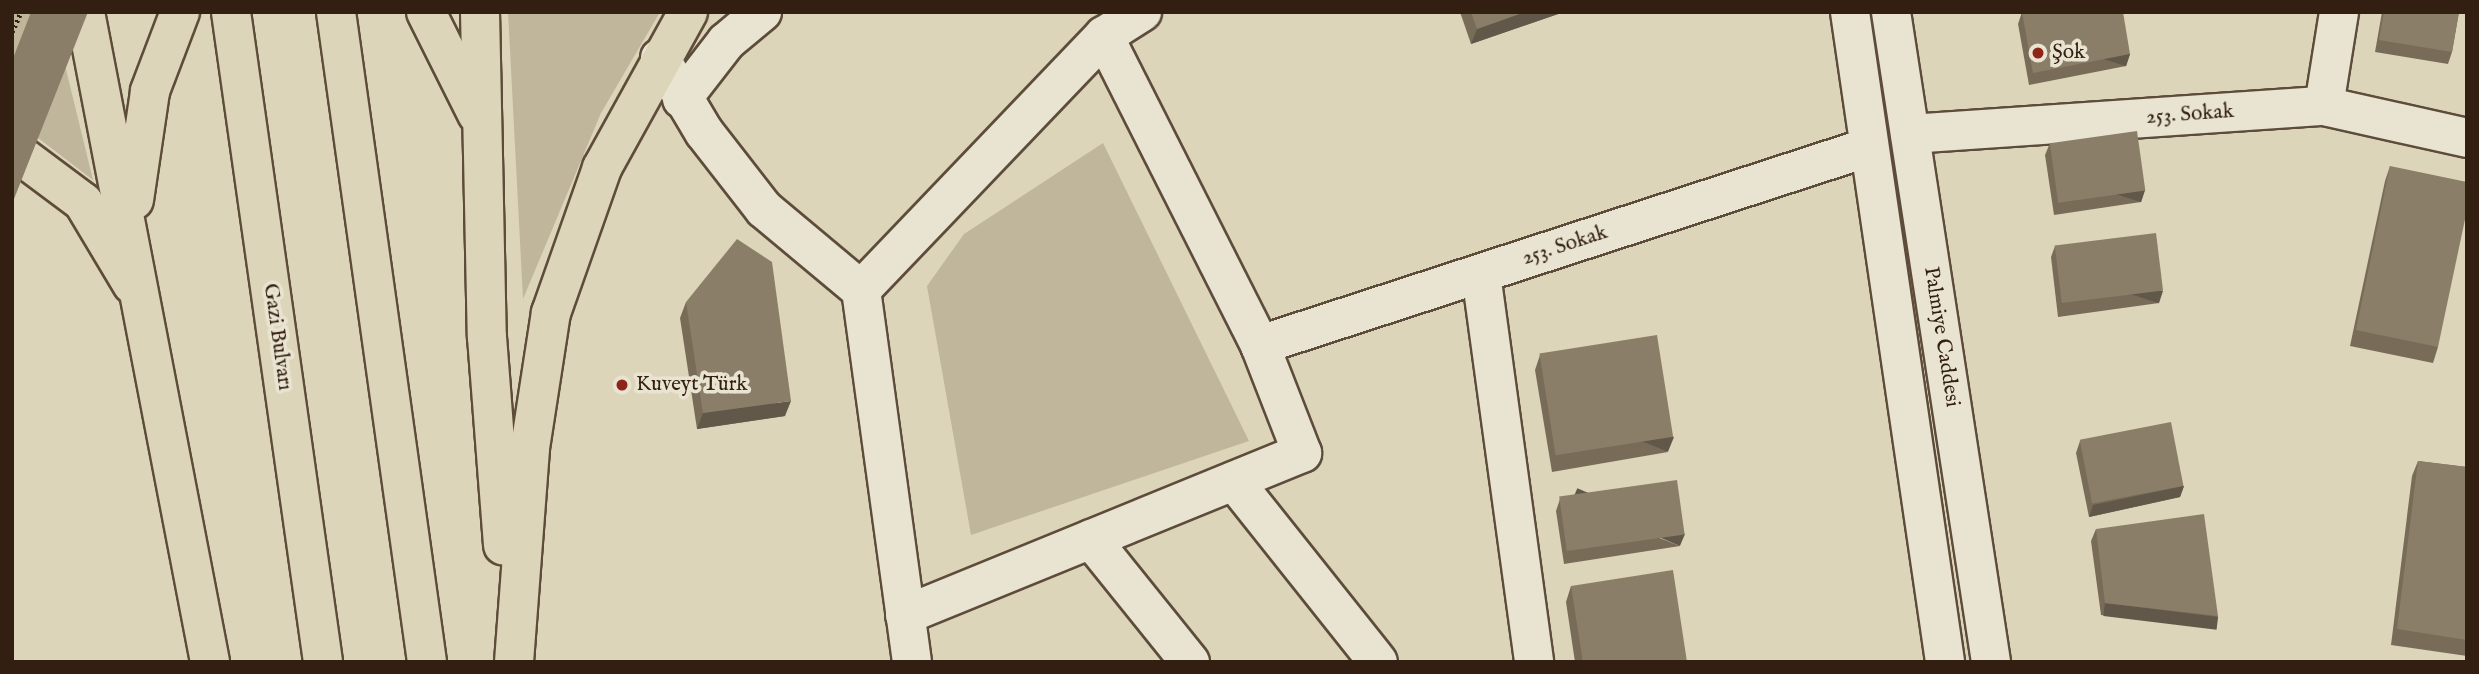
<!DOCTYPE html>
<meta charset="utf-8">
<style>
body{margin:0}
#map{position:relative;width:2479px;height:674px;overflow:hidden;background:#ddd5b9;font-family:"IM FELL English",serif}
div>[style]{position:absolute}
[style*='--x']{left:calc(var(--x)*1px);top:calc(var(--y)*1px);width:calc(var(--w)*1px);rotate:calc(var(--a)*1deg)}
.green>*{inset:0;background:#c0b69c}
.path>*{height:4.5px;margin-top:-2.25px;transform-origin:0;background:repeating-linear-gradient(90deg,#331f11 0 2px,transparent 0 5.5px)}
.roads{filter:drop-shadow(2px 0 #5e4c3b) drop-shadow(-2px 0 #5e4c3b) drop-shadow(0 2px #5e4c3b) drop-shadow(0 -2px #5e4c3b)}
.minor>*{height:38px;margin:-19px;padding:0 19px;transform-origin:19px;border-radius:19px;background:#e9e4d2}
.trunk>*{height:38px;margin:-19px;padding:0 19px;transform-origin:19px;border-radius:19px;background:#ddd5b9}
.wall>*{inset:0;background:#786c59}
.shaded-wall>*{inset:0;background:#615849;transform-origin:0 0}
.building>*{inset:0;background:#8b7e68;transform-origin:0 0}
.dots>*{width:19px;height:19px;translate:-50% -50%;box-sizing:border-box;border:4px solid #e9e4d2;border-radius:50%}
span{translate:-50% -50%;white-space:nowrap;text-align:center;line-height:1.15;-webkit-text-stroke:7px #e9e4d2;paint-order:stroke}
.poi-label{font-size:21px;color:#331f11}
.left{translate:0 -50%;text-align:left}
.street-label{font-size:21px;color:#331f11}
.frame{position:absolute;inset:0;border:14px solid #331f11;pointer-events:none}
</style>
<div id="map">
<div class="green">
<div style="clip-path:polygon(12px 12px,52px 12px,93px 180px,12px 118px)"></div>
<div style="clip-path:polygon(508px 12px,660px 12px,601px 113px,523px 299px)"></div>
<div style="clip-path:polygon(1103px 143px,1249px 441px,971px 535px,927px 286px,964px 234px)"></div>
</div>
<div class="path">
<div style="--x:12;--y:32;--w:22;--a:-66"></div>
</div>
<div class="roads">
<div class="minor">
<div style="--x:1850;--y:12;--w:657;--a:81.68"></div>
<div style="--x:1891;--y:12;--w:658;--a:81.25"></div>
<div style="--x:660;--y:58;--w:86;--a:59.3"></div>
<div style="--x:704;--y:132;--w:98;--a:52.1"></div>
<div style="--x:764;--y:209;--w:126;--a:39.9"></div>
<div style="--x:682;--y:99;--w:72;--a:-52.3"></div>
<div style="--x:726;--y:42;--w:47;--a:-39.8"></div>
<div style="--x:2324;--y:106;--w:95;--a:-80.9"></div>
<div style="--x:1910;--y:134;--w:415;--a:-3.9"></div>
<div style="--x:2324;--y:106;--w:147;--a:12.6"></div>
<div style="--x:1481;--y:274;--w:392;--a:82.2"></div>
<div style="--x:1260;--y:345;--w:640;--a:-18.01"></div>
<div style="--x:1234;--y:481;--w:231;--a:51.5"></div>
<div style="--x:1091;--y:539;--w:158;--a:51.2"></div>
<div style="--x:905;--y:615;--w:429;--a:-22.2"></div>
<div style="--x:1302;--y:453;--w:116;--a:-111.3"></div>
<div style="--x:1260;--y:345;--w:346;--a:-116.8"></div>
<div style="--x:912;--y:662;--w:375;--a:-97.8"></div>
<div style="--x:861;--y:290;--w:352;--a:-46.3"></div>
<div style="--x:1104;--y:36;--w:45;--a:-32.3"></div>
</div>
<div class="trunk">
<div style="--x:85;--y:12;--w:662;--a:79.11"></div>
<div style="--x:231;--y:12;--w:656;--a:81.94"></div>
<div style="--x:336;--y:12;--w:656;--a:82.03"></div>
<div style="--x:426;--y:12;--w:114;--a:63.4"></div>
<div style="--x:480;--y:12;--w:325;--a:88.8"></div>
<div style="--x:487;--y:337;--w:209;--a:85.6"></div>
<div style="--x:12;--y:149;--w:89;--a:36.7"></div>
<div style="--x:83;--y:202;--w:96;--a:59.1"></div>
<div style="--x:134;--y:200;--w:110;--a:-81.6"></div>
<div style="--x:150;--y:91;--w:85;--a:-69.2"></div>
<div style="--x:514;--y:662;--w:215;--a:-85.7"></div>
<div style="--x:530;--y:448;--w:137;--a:-81.2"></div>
<div style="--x:551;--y:313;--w:154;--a:-70.6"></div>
<div style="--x:602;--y:168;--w:178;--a:-61.1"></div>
</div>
</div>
<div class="wall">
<div style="clip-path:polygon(1460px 12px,1564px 12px,1471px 44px)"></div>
<div style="clip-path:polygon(2022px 12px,2130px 54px,2126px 66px,2029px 85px,2018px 24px)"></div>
<div style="clip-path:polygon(2382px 12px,2459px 12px,2452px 52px,2448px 64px,2375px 52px)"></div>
<div style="clip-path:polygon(2050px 143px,2145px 190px,2141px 202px,2054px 215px,2045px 155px)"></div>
<div style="clip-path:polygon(2390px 166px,2438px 347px,2433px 363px,2350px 346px,2385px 181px)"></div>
<div style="clip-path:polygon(2055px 246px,2159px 303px,2058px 317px,2051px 257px)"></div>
<div style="clip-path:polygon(686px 302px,785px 416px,697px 429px,680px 318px)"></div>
<div style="clip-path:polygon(1540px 355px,1668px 452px,1552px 472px,1535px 370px)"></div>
<div style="clip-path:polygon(2080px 441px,2184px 486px,2180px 497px,2089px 517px,2076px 453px)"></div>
<div style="clip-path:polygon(2418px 461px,2467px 467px,2467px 656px,2391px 645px,2412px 476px)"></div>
<div style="clip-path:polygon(1560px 499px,1680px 546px,1564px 564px,1556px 511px)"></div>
<div style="clip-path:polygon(2096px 529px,2218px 616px,2214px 628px,2101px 615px,2091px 541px)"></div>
<div style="clip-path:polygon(1571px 586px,1687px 662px,1575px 662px,1566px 602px)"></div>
</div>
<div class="shaded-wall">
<div style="clip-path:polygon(1525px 12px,1564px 12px,1471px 44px,1477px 29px)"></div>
<div style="left:2130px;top:54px;width:13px;height:99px;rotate:108deg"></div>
<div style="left:2145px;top:190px;width:13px;height:88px;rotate:108deg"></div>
<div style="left:2163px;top:291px;width:13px;height:101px;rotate:108deg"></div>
<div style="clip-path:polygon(791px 401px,785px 416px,697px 429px,703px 413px)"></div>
<div style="left:1674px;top:437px;width:16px;height:118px;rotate:112deg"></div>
<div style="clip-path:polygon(2184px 486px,2180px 497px,2089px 517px,2093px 505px)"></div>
<div style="left:1685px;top:534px;width:13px;height:117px;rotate:113deg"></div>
<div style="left:2105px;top:603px;width:114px;height:13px;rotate:7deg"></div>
</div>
<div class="building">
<div style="clip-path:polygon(31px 12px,88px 12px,12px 204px,12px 61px)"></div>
<div style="clip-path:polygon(1471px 12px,1525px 12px,1477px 29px)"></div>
<div style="clip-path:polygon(2022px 12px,2123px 12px,2130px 54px,2033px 73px)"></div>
<div style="clip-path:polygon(2384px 12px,2459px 12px,2452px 52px,2379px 40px)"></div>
<div style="left:2137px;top:131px;width:60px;height:88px;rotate:82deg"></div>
<div style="clip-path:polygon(2390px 166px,2467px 182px,2467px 210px,2438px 347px,2356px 330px)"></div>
<div style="left:2156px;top:233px;width:58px;height:102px;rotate:83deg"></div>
<div style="clip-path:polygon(737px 239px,772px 262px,791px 401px,703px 413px,686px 302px)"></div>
<div style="left:1657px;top:335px;width:103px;height:119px;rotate:81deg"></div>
<div style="left:2171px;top:422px;width:65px;height:93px;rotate:79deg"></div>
<div style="clip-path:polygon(2418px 461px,2467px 467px,2467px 640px,2397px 629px)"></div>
<div style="left:1677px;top:480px;width:55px;height:119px;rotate:82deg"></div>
<div style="clip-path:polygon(2204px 514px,2218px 616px,2105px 603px,2096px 529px)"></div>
<div style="clip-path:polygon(1673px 570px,1687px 662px,1583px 662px,1571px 586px)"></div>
</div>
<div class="dots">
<div style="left:2038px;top:53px;background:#8f2418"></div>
<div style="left:622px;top:385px;background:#8f2418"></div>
</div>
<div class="poi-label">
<span class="left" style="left:2052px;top:53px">Şok</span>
<span class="left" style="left:636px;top:385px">Kuveyt Türk</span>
</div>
<div class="street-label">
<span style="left:2190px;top:115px;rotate:-4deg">253. Sokak</span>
<span style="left:1565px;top:246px;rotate:-18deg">253. Sokak</span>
<span style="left:277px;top:337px;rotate:82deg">Gazi Bulvarı</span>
<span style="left:1941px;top:337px;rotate:81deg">Palmiye Caddesi</span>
</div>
<div class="frame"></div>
</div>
